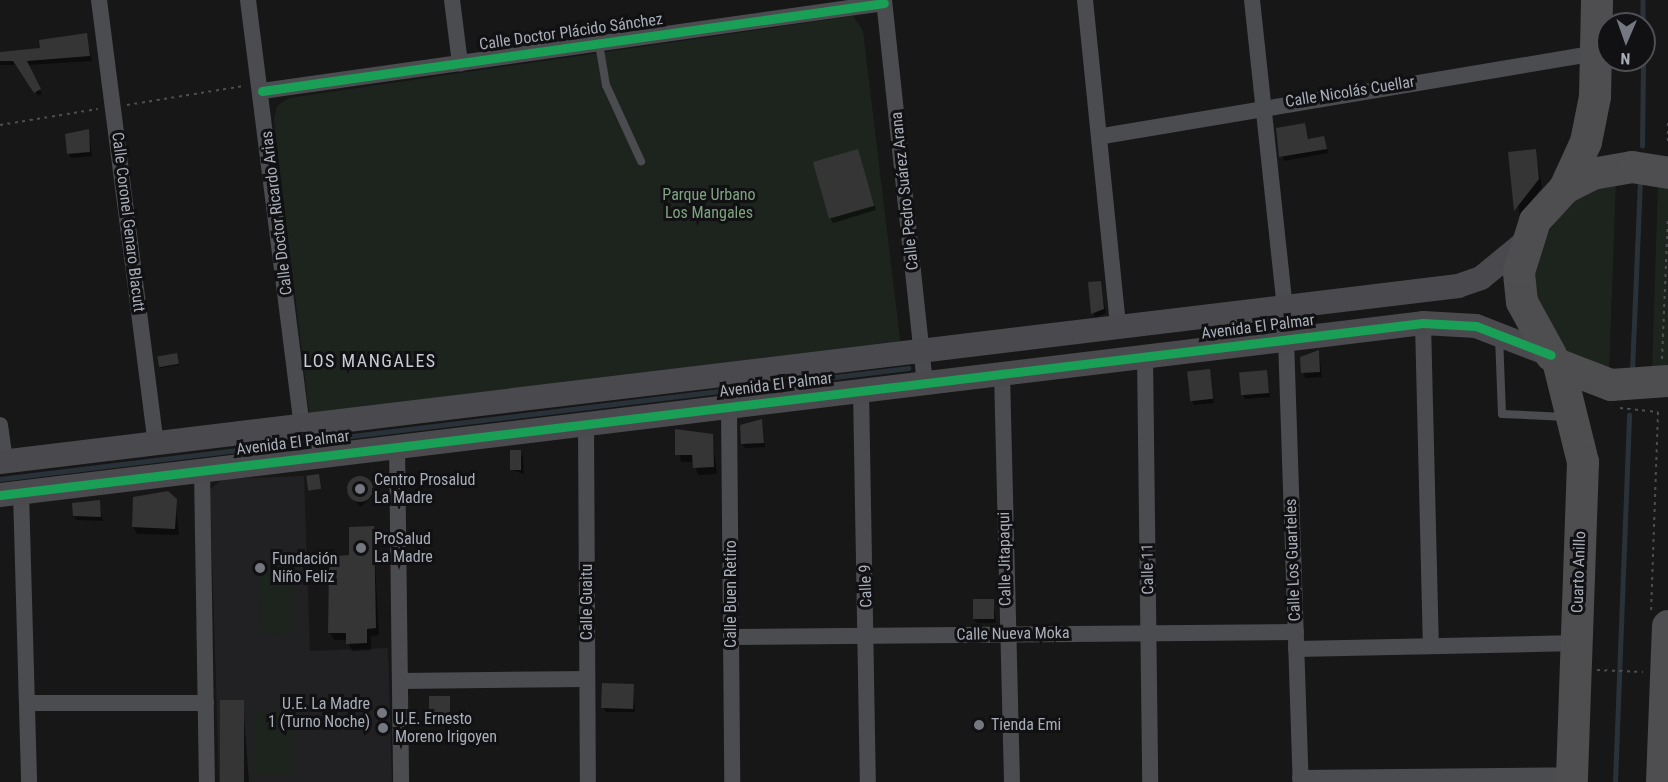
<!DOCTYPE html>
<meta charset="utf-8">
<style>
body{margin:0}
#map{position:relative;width:1668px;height:782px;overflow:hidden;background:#171717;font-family:"Roboto Condensed",sans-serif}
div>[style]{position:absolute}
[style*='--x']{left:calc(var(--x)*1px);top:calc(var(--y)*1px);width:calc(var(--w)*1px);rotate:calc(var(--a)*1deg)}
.built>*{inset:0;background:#212123}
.green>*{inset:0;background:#1d241e;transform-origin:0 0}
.shadow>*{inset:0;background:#0007;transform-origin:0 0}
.stream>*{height:4.5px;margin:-2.25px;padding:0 2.25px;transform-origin:2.25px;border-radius:2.25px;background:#2a3239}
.building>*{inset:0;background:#353536;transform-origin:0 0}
.round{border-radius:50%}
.path>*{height:2px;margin-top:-1px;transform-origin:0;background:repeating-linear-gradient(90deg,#4d4e52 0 3px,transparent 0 7.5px)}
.lane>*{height:8px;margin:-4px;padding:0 4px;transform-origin:4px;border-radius:4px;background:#4b4c50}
.street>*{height:16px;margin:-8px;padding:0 8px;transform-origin:8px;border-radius:8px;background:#4b4c50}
.secondary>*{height:24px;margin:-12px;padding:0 12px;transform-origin:12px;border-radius:12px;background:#4a4a4e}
.highway>*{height:32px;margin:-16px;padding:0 16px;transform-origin:16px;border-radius:16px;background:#4e4e51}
.cycleway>*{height:9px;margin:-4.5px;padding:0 4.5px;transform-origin:4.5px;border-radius:4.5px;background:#1a9f57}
.dots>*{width:16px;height:16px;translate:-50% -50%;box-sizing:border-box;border:3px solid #111113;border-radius:50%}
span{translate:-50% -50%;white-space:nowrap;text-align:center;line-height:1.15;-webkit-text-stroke:6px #111113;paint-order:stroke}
.street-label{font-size:16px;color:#a8adb8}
.park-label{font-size:16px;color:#7fa381}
.poi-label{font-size:16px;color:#a8adb8}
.left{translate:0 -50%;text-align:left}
.right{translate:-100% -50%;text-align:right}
.neighbourhood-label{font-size:18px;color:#c9ccd4;letter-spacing:1.5px}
.north{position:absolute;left:1596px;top:12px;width:60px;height:60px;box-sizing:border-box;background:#111113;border:2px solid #4d4f55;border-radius:50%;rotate:182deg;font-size:16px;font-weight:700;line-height:24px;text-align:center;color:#a8adb8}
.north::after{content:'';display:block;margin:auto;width:21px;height:27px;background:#757880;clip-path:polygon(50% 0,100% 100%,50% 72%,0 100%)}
</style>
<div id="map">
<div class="built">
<div style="clip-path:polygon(304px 476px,310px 651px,388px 648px,392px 782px,219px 782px,210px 489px,223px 479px)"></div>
</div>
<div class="green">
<div style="clip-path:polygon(853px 16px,863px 31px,901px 347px,310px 420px,274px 121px,277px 106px,289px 98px)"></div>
<div style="clip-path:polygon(1616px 180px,1609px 374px,1587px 367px,1552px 341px,1531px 281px,1541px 242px,1568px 206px,1586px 191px)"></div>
<div style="clip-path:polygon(1658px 182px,1668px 183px,1668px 368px,1652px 375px)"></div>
<div style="left:293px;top:570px;width:63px;height:33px;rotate:89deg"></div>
<div style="left:293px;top:712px;width:64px;height:39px;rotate:90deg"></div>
</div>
<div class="shadow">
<div style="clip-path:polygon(86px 34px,92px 61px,28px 65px,42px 94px,38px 96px,18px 65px,0 65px,0 53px,42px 50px)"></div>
<div style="clip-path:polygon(1305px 125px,1309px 141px,1324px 138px,1328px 153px,1284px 161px,1278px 129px)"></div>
<div style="clip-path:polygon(88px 131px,92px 156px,71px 158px,68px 153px)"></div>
<div style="clip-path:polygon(857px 151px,876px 210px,833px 223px,830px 218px)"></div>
<div style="clip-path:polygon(1535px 151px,1542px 187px,1520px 216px,1510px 154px)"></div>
<div style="clip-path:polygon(1100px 283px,1106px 313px,1095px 318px,1090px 284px)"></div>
<div style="clip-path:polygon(1319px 352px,1322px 377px,1305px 378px,1302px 358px)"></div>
<div style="clip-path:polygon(177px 356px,179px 365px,160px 368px,159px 366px)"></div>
<div style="clip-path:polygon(1209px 371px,1214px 403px,1194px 405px,1192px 400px)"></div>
<div style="clip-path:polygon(1266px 371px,1270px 397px,1245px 399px,1243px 395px)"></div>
<div style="clip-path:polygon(762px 421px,765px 447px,745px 448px,742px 443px)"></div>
<div style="clip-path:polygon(676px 431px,712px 435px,717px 474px,698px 475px,694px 462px,681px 462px)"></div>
<div style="clip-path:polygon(511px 452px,523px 456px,524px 474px,511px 470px)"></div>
<div style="left:362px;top:476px;width:22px;height:22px;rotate:47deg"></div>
<div style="clip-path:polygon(175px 500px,179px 535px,137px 534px,133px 526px)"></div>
<div style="clip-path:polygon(99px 502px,103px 521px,77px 520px,74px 516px)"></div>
<div style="clip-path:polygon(373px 528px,379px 635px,371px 636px,371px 650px,352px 651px,347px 640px,334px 640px,330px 633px,351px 557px)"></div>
<div style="clip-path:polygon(993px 600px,996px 623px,977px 623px,974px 619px)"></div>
<div style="clip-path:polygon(633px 686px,635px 712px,606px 712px,603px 707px)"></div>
<div style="clip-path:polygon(449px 698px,452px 723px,433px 723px,431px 719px)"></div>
<div style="clip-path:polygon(243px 701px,249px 782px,224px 782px)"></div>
</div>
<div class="stream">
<div style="--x:1643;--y:0;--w:24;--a:90"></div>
<div style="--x:1642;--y:146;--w:86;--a:-89.3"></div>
<div style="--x:1632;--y:371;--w:188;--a:-87.6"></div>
<div style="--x:0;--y:479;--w:915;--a:-6.97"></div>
<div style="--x:1615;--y:782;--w:367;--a:-87.8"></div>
</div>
<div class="building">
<div style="clip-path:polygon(87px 33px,90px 56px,27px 61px,41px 89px,34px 93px,13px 61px,0 61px,0 52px,40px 48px,39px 40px)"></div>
<div style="clip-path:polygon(1305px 123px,1308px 139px,1324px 136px,1327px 149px,1279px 157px,1276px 128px)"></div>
<div style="clip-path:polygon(89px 129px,90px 152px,67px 154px,65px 134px)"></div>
<div style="left:858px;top:149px;width:59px;height:47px;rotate:74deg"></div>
<div style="clip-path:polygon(1536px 149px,1539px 179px,1514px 211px,1508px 152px)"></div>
<div style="clip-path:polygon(1101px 281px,1104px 309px,1091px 314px,1088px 282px)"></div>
<div style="clip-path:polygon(1319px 350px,1320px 372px,1301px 373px,1300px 357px)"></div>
<div style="left:177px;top:353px;width:11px;height:20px;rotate:80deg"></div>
<div style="left:1210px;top:369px;width:30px;height:23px;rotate:84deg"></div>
<div style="left:1267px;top:370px;width:23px;height:28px;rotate:85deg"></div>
<div style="clip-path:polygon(762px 419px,764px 443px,741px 444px,740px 425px)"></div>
<div style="clip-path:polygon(675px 429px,713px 434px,714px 467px,693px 468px,692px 455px,675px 455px)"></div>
<div style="left:510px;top:450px;width:11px;height:20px"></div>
<div style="left:319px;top:474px;width:15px;height:13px;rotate:82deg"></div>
<div class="round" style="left:347px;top:476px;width:26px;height:26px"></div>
<div style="clip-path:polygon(168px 491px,177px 499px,175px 529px,132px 527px,133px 497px)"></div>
<div style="clip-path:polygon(100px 500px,101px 517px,73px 516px,72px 503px)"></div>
<div style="clip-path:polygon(374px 526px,376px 628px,367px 629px,367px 643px,346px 644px,346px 633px,328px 633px,329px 569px,334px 556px,349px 555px,349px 527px)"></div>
<div style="left:973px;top:599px;width:21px;height:20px"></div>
<div style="left:602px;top:683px;width:32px;height:25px;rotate:2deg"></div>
<div style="left:450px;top:696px;width:23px;height:21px;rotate:90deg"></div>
<div style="left:220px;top:700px;width:24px;height:82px"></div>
</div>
<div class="path">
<div style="--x:127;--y:105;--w:118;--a:-9.3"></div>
<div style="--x:1668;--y:123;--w:19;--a:90"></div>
<div style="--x:0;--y:125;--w:99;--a:-9.3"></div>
<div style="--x:1662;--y:359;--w:141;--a:-87.6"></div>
<div style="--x:1620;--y:408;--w:38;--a:6"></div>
<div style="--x:1658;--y:412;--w:199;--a:92"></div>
<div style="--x:1597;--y:670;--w:46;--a:2.5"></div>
</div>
<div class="lane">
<div style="--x:599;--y:44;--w:42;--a:80.3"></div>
<div style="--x:606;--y:85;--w:84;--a:65.3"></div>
<div style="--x:1499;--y:336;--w:78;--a:87.8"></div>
<div style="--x:1502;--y:414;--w:65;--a:2.6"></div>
</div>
<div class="street">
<div style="--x:99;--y:0;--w:447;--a:82.7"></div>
<div style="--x:248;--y:0;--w:429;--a:82.8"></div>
<div style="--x:452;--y:0;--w:64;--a:82.8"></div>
<div style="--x:884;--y:0;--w:384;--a:83.9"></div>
<div style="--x:1085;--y:0;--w:329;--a:84.2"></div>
<div style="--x:1252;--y:0;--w:309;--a:83.9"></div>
<div style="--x:262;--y:91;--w:628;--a:-8.05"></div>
<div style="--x:1103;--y:136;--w:501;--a:-9.54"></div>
<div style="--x:1423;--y:323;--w:322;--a:88.6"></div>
<div style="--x:1286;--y:339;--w:443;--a:88.1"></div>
<div style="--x:1145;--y:355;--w:427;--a:89.3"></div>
<div style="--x:1002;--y:373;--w:409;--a:88.6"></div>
<div style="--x:861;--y:390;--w:392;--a:89"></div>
<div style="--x:729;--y:407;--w:375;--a:89.5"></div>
<div style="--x:586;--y:422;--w:360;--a:89.7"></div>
<div style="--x:0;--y:425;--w:37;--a:82"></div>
<div style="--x:397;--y:445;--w:337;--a:89.3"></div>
<div style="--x:202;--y:470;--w:312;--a:89.1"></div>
<div style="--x:21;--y:492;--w:290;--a:88.4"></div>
<div style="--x:731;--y:637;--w:565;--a:-0.51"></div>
<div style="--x:1296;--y:649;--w:281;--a:-1.2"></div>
<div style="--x:400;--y:681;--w:187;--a:-0.6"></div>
<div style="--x:27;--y:703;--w:179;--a:0"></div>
<div style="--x:1300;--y:778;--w:272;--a:-0.6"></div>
</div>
<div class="secondary">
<div style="--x:0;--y:462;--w:1469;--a:-6.88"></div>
<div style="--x:1458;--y:286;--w:24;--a:-19"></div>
<div style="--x:1481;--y:278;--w:57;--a:-39.3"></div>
<div style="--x:0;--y:495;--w:1433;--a:-6.89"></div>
<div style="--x:1423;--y:323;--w:53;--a:3.2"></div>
<div style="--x:1476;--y:326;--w:80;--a:21.1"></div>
</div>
<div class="highway">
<div style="--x:1565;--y:188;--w:51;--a:-65.5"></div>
<div style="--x:1586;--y:142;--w:46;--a:-78.7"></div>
<div style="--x:1595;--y:97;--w:97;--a:-88.8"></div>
<div style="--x:1551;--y:355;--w:60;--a:-118.7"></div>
<div style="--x:1522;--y:302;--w:30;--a:-96"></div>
<div style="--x:1519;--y:272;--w:53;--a:-72.6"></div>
<div style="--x:1535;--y:221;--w:45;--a:-47.7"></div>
<div style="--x:1565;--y:188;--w:30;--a:-27"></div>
<div style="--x:1592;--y:174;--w:41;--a:-9.9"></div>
<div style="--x:1632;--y:167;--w:36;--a:9"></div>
<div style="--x:1559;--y:365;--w:100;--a:76.1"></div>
<div style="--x:1583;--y:462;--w:320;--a:92"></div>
<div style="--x:1559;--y:365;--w:56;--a:21"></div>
<div style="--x:1611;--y:385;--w:57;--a:-4"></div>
<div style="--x:1662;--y:782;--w:156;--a:-87.8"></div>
</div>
<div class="cycleway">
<div style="--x:262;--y:91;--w:628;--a:-8.05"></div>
<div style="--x:0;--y:495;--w:1433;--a:-6.89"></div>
<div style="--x:1423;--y:323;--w:53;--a:3.2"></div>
<div style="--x:1476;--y:326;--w:80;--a:21.1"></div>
</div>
<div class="dots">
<div style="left:360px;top:489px;background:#757880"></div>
<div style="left:361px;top:548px;background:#757880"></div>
<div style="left:260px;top:568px;background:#757880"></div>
<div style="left:382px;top:713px;background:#757880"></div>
<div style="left:979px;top:725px;background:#757880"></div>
<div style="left:383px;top:728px;background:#757880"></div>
</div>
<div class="street-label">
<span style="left:571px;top:32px;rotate:-8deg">Calle Doctor Plácido Sánchez</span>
<span style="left:1350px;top:92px;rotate:-9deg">Calle Nicolás Cuellar</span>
<span style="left:905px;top:191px;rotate:-96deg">Calle Pedro Suárez Arana</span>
<span style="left:277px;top:213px;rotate:-97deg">Calle Doctor Ricardo Arias</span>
<span style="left:128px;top:222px;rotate:83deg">Calle Coronel Genaro Blacutt</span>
<span style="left:1258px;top:327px;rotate:-7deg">Avenida El Palmar</span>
<span style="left:776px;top:385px;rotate:-7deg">Avenida El Palmar</span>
<span style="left:293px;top:443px;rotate:-7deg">Avenida El Palmar</span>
<span style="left:1005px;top:559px;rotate:-91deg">Calle Jitapaqui</span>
<span style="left:1293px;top:560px;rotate:-92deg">Calle Los Guarteles</span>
<span style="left:1148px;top:569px;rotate:-91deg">Calle 11</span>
<span style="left:1579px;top:572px;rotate:-88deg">Cuarto Anillo</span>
<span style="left:866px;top:586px;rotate:-92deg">Calle 9</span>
<span style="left:731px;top:594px;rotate:-90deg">Calle Buen Retiro</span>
<span style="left:587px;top:602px;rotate:-90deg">Calle Guaitu</span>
<span style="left:1013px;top:634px;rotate:-1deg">Calle Nueva Moka</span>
</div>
<div class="park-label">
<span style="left:709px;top:204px">Parque Urbano<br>Los Mangales</span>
</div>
<div class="poi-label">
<span class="left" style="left:374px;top:489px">Centro Prosalud<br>La Madre</span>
<span class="left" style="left:374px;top:548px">ProSalud<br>La Madre</span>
<span class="left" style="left:272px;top:568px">Fundación<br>Niño Feliz</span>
<span class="right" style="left:370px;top:713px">U.E. La Madre<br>1 (Turno Noche)</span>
<span class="left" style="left:395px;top:728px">U.E. Ernesto<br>Moreno Irigoyen</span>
<span class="left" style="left:991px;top:725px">Tienda Emi</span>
</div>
<div class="neighbourhood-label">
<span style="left:370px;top:361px">LOS MANGALES</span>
</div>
<div class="north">N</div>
</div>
